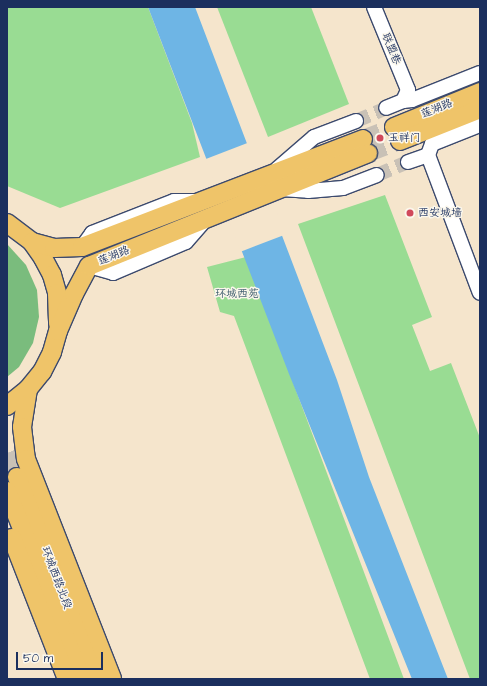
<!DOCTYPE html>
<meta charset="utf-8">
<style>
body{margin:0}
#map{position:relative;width:487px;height:686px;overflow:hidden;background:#f5e5cc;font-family:"Architects Daughter","LXGW WenKai TC",sans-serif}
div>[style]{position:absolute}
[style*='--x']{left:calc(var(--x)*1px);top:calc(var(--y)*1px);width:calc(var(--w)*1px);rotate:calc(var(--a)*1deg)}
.green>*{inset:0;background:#99dc93}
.forest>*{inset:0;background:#7abc7d}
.water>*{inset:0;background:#6eb5e5}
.pier>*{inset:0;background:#f5e5cc;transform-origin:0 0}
.minor-tunnel>*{height:14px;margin-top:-7px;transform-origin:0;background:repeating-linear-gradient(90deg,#c9c1b6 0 14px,transparent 0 21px)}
.major-tunnel>*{height:18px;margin-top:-9px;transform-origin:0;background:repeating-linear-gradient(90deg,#c9c1b6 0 18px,transparent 0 27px)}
.roads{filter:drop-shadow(1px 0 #3c4a6e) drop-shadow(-1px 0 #3c4a6e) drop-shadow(0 1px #3c4a6e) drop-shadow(0 -1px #3c4a6e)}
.minor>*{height:14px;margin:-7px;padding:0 7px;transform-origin:7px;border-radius:7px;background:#fff}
.major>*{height:18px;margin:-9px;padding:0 9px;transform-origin:9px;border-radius:9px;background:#efc469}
.dots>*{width:11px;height:11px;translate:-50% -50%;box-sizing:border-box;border:2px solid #fbf7ec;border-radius:50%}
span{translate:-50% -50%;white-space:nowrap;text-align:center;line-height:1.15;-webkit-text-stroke:3px #fbf7ec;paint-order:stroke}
.street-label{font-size:11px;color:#1b2f5e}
.poi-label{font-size:11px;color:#1b2f5e}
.left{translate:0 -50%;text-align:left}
.park-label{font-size:11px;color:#3a5a6b}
.frame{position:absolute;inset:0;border:8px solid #1b2f5e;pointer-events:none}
.scale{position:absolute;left:16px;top:652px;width:87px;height:18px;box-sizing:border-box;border:2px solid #1b2f5e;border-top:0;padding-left:5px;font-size:12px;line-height:14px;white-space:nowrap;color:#1b2f5e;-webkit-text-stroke:3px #fbf7ec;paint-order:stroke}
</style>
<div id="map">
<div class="green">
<div style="clip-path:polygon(7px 7px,148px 7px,192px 123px,200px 157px,60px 208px,7px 186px)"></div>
<div style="clip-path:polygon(217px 7px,311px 7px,349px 104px,268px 137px)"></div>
<div style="clip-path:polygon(385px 195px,432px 317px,412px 325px,430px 371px,451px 363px,480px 438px,480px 679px,470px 679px,298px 224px)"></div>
<div style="clip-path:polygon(246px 257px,404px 679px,370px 679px,234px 316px,220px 312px,207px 267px)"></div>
</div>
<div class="forest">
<div style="clip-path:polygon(7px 244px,26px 265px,37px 290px,39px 317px,33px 343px,19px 367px,7px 377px)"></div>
</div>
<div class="water">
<div style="clip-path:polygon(148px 7px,195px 7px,337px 380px,369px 477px,448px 679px,412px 679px,289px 374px)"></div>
</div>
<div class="pier">
<div style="left:250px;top:142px;width:99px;height:48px;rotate:69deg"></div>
</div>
<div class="minor-tunnel">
<div style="--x:356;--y:121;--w:33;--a:-23"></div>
<div style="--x:377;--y:175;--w:34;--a:-23"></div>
</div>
<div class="major-tunnel">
<div style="--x:363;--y:139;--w:33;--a:-21"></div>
<div style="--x:368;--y:153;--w:34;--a:-21"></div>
<div style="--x:7;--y:453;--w:26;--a:67"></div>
</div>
<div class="roads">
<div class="minor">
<div style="--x:374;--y:7;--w:90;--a:67.7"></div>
<div style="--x:408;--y:90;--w:12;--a:114"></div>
<div style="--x:403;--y:101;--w:18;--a:158"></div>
<div style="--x:403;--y:101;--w:9;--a:-6"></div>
<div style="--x:412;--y:100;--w:73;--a:-21.7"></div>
<div style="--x:428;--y:155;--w:147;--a:69.4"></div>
<div style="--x:408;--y:162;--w:21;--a:-19"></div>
<div style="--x:428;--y:155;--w:12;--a:-70"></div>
<div style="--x:432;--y:144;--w:52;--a:-21.6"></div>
<div style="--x:277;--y:169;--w:49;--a:-40.9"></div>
<div style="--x:314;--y:137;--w:45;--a:-20.9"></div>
<div style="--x:281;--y:189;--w:27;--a:4"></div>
<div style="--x:308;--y:191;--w:35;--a:-5"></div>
<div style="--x:343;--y:188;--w:36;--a:-21"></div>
<div style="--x:82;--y:247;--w:17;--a:-54"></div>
<div style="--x:92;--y:233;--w:88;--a:-21.3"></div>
<div style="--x:174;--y:201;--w:21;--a:0"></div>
<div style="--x:89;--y:266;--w:25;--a:16"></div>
<div style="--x:113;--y:273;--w:79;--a:-23"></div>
<div style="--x:186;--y:242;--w:29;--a:-49"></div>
</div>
<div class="major">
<div style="--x:394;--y:127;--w:93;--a:-22.1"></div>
<div style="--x:400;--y:141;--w:86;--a:-21.8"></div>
<div style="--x:7;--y:223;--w:31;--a:37"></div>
<div style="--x:32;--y:242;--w:19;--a:55"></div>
<div style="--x:43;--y:258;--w:19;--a:62"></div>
<div style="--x:52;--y:275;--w:19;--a:74"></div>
<div style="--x:57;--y:293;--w:31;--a:88"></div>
<div style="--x:32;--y:242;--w:23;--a:15"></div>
<div style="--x:54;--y:248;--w:28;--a:-2"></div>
<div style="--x:82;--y:247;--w:301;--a:-21"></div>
<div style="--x:28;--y:389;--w:38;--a:99"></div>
<div style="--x:22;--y:427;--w:32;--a:83"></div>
<div style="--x:26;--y:459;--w:236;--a:68.6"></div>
<div style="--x:7;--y:406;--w:27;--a:-39"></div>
<div style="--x:28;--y:389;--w:22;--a:-51"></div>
<div style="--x:42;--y:372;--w:22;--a:-63"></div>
<div style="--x:52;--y:352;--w:22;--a:-74"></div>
<div style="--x:58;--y:331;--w:40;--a:-66.6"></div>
<div style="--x:74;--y:294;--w:32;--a:-62"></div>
<div style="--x:89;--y:266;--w:301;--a:-22"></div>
<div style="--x:17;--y:477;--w:217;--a:68.9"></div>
<div style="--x:7;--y:491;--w:202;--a:68.3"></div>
<div style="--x:12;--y:538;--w:151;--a:68.7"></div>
</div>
</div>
<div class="dots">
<div style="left:380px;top:138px;background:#d1495b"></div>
<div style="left:410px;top:213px;background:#d1495b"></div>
</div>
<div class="street-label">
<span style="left:391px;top:49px;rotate:68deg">联盟巷</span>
<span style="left:437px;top:109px;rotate:-22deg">莲湖路</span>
<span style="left:114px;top:256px;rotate:-22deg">莲湖路</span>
<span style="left:56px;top:578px;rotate:69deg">环城西路北段</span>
</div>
<div class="poi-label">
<span class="left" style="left:388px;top:138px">玉祥门</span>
<span class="left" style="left:418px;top:213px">西安城墙</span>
</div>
<div class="park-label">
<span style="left:237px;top:294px">环城西苑</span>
</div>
<div class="frame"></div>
<div class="scale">50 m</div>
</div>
